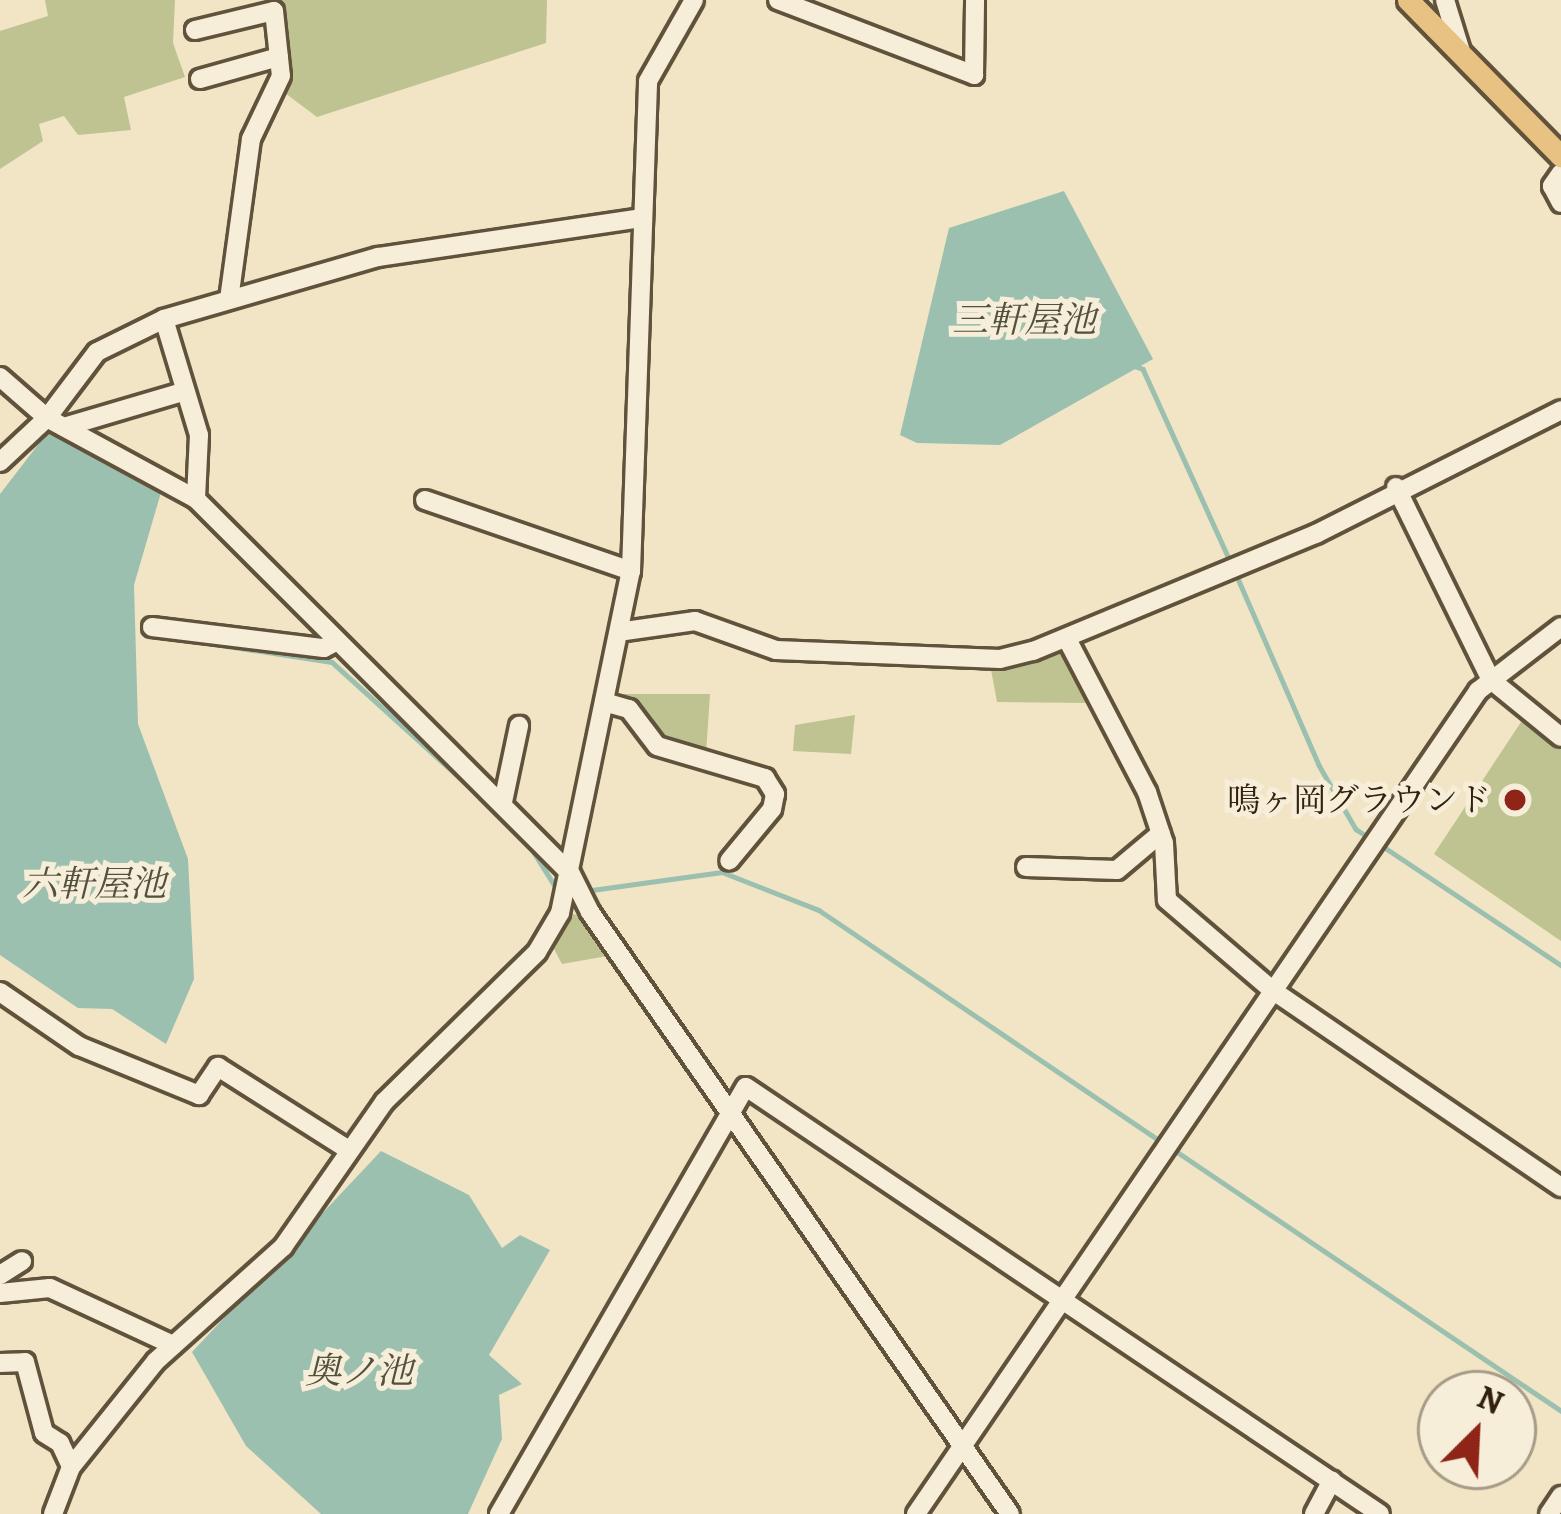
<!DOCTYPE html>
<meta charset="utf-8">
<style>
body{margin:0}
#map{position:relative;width:1561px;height:1514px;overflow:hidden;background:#f1e5c5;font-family:Alegreya,"Noto Serif JP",serif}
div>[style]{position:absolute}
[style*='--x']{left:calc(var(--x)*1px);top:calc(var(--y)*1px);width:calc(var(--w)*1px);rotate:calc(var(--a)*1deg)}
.green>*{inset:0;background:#bec391}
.water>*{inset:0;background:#9cc0af}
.stream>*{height:4.5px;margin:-2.25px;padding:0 2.25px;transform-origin:2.25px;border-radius:2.25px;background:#9cc0af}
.roads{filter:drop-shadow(3px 0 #61523b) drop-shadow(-3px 0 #61523b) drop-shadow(0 3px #61523b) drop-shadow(0 -3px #61523b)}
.minor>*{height:18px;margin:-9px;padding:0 9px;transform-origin:9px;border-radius:9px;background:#f6eed9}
.major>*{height:21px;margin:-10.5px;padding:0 10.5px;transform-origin:10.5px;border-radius:10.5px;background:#e8c282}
.dots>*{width:33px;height:33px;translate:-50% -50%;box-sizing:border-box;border:6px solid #f6eed9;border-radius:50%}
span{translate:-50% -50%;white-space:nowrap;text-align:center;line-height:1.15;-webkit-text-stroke:10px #f6eed9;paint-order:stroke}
.poi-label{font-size:33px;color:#31210d}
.right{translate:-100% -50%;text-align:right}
.water-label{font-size:36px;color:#51513e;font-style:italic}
.north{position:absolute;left:1417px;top:1370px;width:120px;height:120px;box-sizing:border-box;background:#f6eed9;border:3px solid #a79c87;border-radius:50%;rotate:24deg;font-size:33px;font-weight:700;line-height:48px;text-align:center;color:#31210d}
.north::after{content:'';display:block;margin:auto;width:42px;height:54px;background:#8f2418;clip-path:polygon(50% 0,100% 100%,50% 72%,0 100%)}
</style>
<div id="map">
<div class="green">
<div style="clip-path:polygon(45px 0,175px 0,173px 43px,185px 77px,124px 97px,131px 130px,78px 135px,64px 116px,39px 124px,43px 141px,0 169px,0 31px,48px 16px)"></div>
<div style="clip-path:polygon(279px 0,547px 0,546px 43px,317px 117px,285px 93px)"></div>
<div style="clip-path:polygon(1064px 647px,1091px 703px,997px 702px,990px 664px)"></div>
<div style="clip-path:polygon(616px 694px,710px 694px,706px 754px,665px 747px)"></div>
<div style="clip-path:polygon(855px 715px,851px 754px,793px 751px,795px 725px)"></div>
<div style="clip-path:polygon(1523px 719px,1561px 747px,1561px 941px,1434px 854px)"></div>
<div style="clip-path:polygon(572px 914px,583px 916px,613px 955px,562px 964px,554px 949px)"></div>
</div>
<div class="water">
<div style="clip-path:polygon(1064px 191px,1153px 359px,1000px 445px,917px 443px,900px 435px,949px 228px)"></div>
<div style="clip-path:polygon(47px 433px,162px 489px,134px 585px,138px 724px,188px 859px,194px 979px,166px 1044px,112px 1009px,78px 1008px,0 955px,0 494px)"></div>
<div style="clip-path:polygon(381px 1151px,469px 1195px,502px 1248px,520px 1235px,550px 1250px,489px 1355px,522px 1384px,499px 1395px,502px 1439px,468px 1514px,321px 1514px,246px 1446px,192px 1352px)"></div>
</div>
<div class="stream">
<div style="--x:1134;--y:366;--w:9;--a:18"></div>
<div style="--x:1143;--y:369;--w:213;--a:65.6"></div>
<div style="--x:1236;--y:574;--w:208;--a:66.5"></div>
<div style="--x:1319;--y:765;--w:74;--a:60"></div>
<div style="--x:1356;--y:829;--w:18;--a:34"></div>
<div style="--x:214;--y:644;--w:119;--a:8.7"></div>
<div style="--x:332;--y:662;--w:205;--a:42.2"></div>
<div style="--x:1381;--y:845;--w:216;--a:33.7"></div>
<div style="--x:530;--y:846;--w:47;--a:58"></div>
<div style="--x:592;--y:890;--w:131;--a:-7.9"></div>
<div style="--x:722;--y:872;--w:104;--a:21.4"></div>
<div style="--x:819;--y:910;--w:415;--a:34.1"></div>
<div style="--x:1173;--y:1149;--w:468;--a:34"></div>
</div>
<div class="roads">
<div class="minor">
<div style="--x:778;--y:0;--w:210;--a:20.9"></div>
<div style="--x:974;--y:75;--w:75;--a:-89.2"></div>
<div style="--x:1445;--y:0;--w:58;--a:72.8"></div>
<div style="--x:195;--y:30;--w:81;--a:-13.5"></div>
<div style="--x:274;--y:11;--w:65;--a:83.9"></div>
<div style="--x:281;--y:76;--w:70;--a:115.5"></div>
<div style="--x:251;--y:139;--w:162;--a:97.8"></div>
<div style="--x:200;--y:79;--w:82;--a:-15.6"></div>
<div style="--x:1561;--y:173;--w:16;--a:125"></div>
<div style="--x:1552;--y:186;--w:19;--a:62"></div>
<div style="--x:164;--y:319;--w:121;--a:73.2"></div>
<div style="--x:199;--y:435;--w:64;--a:92.7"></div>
<div style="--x:0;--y:377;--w:62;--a:41.1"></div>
<div style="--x:47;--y:418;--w:170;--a:28.5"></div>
<div style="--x:196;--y:499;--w:530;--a:45"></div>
<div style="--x:571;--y:874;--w:42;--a:63.4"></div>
<div style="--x:590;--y:912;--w:734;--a:55.1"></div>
<div style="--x:64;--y:427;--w:124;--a:-16.4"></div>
<div style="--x:0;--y:462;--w:64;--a:-43.1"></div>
<div style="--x:47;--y:418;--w:83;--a:-52.9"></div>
<div style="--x:97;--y:352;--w:75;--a:-26.2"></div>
<div style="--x:164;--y:319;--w:223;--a:-16.2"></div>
<div style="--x:378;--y:257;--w:267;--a:-8.4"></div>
<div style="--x:1396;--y:487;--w:215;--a:63.8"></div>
<div style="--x:1491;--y:680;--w:90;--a:39.2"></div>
<div style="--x:425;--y:500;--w:218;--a:19"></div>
<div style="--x:152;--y:627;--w:173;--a:7"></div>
<div style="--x:324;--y:648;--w:15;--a:-28"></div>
<div style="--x:625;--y:631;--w:71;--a:-8.1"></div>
<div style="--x:695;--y:621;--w:86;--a:19.7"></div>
<div style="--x:776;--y:650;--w:224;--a:2.3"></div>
<div style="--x:1000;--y:659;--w:34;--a:-14"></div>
<div style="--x:1033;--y:651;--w:306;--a:-22.5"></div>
<div style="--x:1316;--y:534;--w:275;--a:-26.8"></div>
<div style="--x:1067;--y:639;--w:173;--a:62.4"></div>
<div style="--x:1147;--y:792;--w:54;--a:71.6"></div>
<div style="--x:1164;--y:843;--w:57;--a:87"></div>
<div style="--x:1167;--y:900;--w:138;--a:40.6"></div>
<div style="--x:1272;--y:990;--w:350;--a:34.3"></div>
<div style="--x:604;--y:702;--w:26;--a:16"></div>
<div style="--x:629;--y:709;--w:46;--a:52.9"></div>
<div style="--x:657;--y:746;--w:113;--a:16.5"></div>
<div style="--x:765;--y:778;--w:19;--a:58"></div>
<div style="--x:775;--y:794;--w:15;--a:101"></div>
<div style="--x:772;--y:809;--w:67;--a:129.6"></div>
<div style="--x:503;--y:802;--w:78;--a:-78.1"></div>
<div style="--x:1026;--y:867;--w:91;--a:1.9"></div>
<div style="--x:1117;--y:870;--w:57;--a:-40.1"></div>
<div style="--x:0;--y:992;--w:96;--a:34.4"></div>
<div style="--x:79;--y:1046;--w:130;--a:22.2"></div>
<div style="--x:199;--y:1095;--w:34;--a:-56"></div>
<div style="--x:218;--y:1067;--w:153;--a:32.4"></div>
<div style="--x:0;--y:1275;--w:26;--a:-32"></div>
<div style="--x:0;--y:1293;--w:50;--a:-5.7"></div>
<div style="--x:50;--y:1288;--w:136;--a:24.9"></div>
<div style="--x:0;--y:1363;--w:25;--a:-2"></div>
<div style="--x:25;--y:1362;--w:73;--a:75"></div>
<div style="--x:44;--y:1433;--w:19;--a:32"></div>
<div style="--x:60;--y:1443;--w:26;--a:65"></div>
<div style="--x:53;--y:1514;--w:50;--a:-69"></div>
<div style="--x:71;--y:1467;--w:136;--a:-51.3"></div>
<div style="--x:156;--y:1361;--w:171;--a:-41.9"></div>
<div style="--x:283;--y:1247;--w:177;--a:-55.1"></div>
<div style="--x:384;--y:1102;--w:214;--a:-44.4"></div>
<div style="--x:537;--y:952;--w:45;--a:-59.5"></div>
<div style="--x:560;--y:913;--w:349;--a:-78.3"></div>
<div style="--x:631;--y:571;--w:490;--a:-88"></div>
<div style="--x:648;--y:81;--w:93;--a:-60.4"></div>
<div style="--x:499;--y:1514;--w:493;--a:-60"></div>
<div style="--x:746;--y:1087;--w:764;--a:33.96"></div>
<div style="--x:916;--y:1514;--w:997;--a:-55.67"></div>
<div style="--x:1478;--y:691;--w:105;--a:-37.6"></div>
<div style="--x:1314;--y:1514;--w:38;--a:-62"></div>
<div style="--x:1549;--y:1514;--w:22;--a:-56"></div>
</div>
<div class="major">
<div style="--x:1408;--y:0;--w:219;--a:45.6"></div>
</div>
</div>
<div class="dots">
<div style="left:1515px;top:800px;background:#8f2418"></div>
</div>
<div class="poi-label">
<span class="right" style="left:1491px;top:800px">鳴ヶ岡グラウンド</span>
</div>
<div class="water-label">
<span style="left:1024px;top:320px">三軒屋池</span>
<span style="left:94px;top:884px">六軒屋池</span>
<span style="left:359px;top:1371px">奥ノ池</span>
</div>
<div class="north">N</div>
</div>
